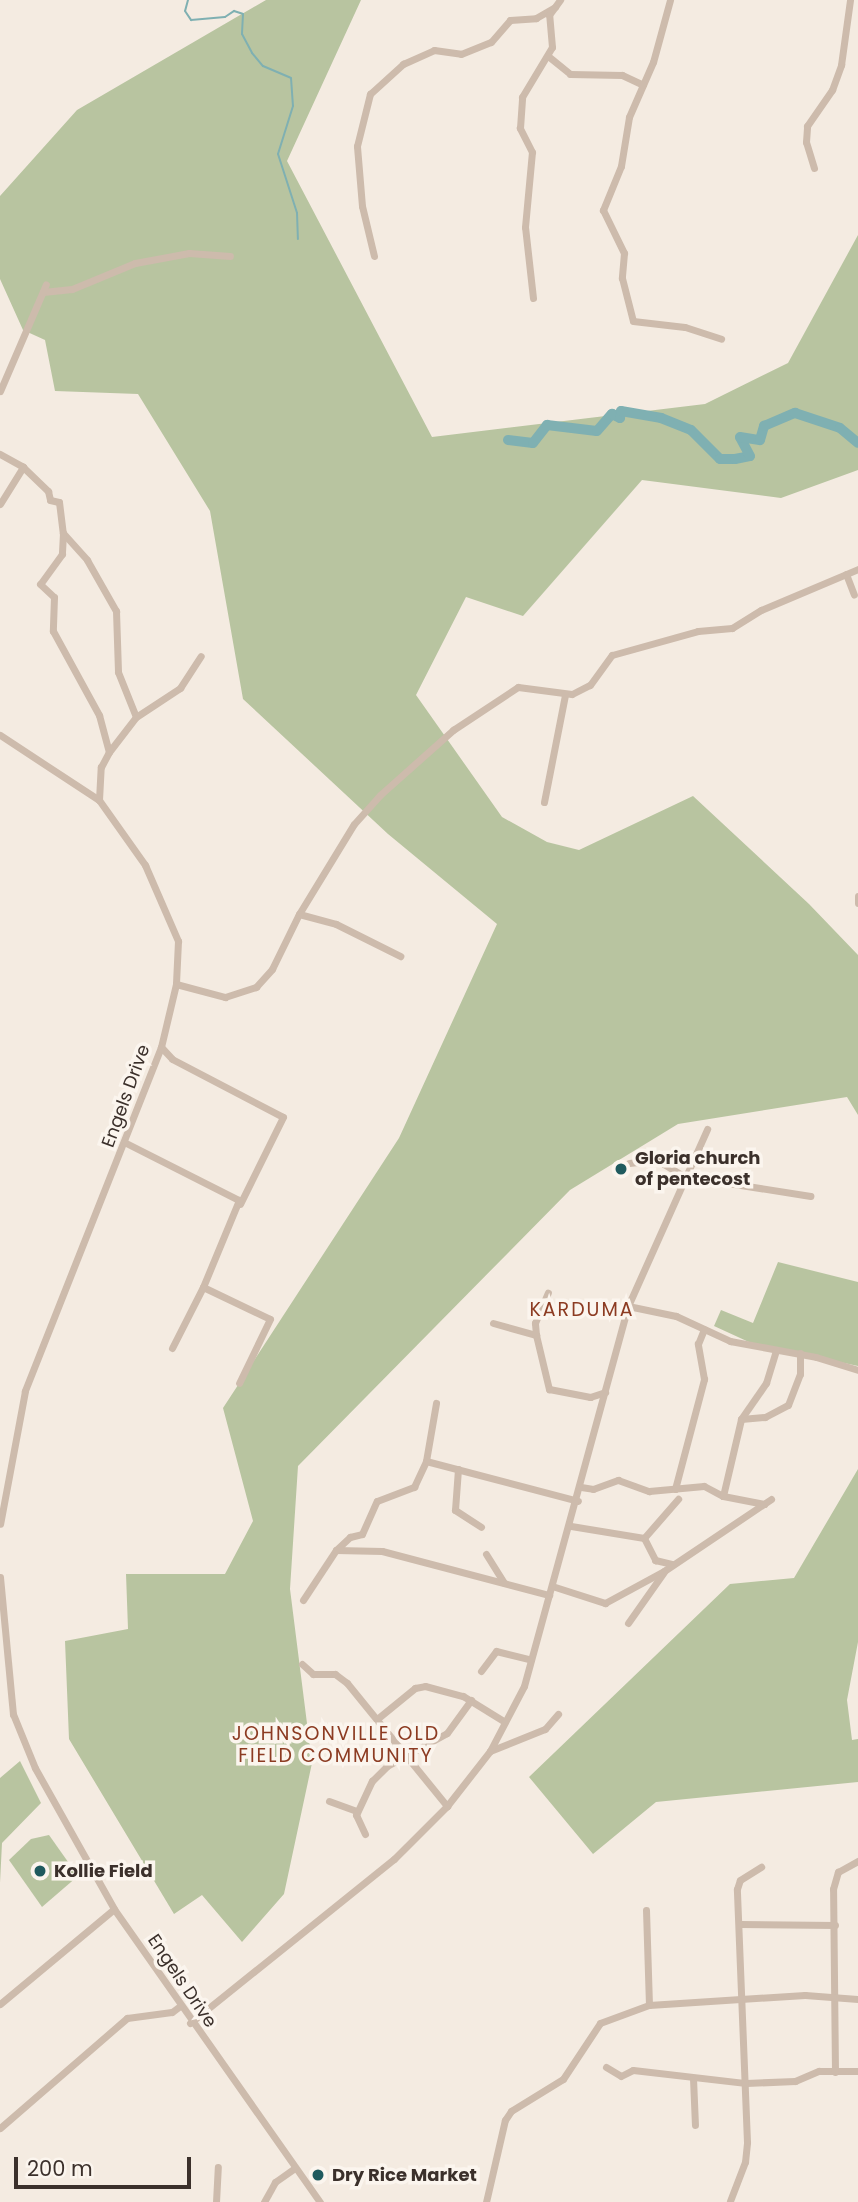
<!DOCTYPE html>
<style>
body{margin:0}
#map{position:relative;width:858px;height:2202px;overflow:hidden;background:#f4ebe1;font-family:Poppins,sans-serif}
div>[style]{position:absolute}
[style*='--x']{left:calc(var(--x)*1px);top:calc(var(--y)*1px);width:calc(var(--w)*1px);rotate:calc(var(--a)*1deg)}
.green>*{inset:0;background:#b8c4a0}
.stream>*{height:2px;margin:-1px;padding:0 1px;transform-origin:1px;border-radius:1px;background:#7fb0b2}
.river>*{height:10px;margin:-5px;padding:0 5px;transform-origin:5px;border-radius:5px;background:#7fb0b2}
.minor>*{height:7px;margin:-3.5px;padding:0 3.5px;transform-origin:3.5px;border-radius:3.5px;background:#cdbbac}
.dots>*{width:19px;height:19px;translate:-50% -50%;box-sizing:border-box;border:4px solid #fbf5ee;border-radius:50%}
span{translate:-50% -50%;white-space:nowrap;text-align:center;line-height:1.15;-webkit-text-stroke:7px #fbf5ee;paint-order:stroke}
.street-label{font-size:18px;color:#3b302b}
.poi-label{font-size:18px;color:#3b302b;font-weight:700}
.left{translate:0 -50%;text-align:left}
.neighbourhood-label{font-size:19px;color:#8c3b22;letter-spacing:2px}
.scale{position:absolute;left:14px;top:2157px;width:177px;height:32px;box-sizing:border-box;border:4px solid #3b302b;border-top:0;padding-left:9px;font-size:21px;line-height:24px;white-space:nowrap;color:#3b302b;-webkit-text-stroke:5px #fbf5ee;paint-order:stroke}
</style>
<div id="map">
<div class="green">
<div style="clip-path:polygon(266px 0,361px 0,287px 161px,432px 437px,705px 404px,788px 363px,858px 235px,858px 470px,781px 498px,642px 480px,523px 616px,466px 597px,416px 695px,502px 817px,547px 842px,579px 850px,693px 796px,809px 904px,858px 955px,858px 1115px,847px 1097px,678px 1124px,570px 1190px,298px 1466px,290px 1589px,312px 1763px,284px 1894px,242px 1942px,202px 1895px,174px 1914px,69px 1739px,65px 1641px,128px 1629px,126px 1574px,225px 1574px,253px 1521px,223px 1408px,399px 1138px,497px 924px,388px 834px,243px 699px,210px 511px,138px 394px,55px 391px,45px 340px,23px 330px,0 279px,0 196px,77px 110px)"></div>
<div style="clip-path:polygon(778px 1262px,858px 1282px,858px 1366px,751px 1343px,714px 1326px,721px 1310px,753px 1323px)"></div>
<div style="clip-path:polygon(858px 1469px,858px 1642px,847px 1700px,852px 1740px,858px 1739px,858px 1782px,656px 1802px,593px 1854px,529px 1777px,730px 1584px,794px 1578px)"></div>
<div style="clip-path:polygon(20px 1761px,41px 1803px,2px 1843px,0 1883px,0 1778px)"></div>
<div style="clip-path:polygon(49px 1835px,78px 1876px,42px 1907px,9px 1860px,31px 1839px)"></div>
</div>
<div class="stream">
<div style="--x:188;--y:0;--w:11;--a:105"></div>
<div style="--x:185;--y:11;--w:11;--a:56"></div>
<div style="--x:191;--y:20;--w:34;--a:-5"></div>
<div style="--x:225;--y:17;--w:11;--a:-34"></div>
<div style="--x:234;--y:11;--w:9;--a:18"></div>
<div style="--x:243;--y:14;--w:20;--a:93"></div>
<div style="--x:242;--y:34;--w:21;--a:62"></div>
<div style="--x:252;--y:53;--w:17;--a:50"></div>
<div style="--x:263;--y:66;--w:30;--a:23"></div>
<div style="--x:291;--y:78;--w:28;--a:86"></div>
<div style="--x:293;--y:106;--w:50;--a:107.4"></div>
<div style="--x:278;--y:154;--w:62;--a:72.1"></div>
<div style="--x:297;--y:213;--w:26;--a:88"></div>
</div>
<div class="river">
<div style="--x:508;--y:440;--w:25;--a:7"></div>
<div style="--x:533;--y:443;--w:23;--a:-52"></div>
<div style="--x:547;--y:425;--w:50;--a:6.8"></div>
<div style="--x:597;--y:431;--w:23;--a:-49"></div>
<div style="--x:612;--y:414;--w:9;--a:27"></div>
<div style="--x:620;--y:418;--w:7;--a:-82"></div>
<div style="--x:621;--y:411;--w:41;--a:9.9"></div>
<div style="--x:661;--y:418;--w:32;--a:22"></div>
<div style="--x:691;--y:430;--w:41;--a:45"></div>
<div style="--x:720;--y:459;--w:15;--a:0"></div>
<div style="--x:735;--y:459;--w:15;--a:-11"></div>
<div style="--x:750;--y:456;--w:21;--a:-118"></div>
<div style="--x:740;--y:437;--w:20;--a:9"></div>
<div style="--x:760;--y:440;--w:15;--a:-74"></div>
<div style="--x:764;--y:426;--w:34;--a:-23"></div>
<div style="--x:795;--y:413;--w:47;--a:18.4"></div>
<div style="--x:840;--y:428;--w:23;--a:40"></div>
</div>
<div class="minor">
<div style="--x:670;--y:0;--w:64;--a:105.3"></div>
<div style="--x:653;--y:62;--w:60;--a:113.6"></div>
<div style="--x:629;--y:117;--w:50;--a:99.3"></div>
<div style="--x:621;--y:166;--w:48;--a:112.2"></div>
<div style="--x:603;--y:210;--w:48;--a:64"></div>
<div style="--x:624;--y:253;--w:25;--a:95"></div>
<div style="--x:622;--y:278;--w:44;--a:75.7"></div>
<div style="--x:633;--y:321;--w:52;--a:6.6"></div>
<div style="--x:685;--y:327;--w:38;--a:18"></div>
<div style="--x:548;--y:56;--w:28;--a:39"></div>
<div style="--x:570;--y:74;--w:52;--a:1.1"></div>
<div style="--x:622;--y:75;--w:23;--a:25"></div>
<div style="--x:814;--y:168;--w:27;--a:-107"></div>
<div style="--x:806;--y:142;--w:16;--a:-86"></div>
<div style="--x:807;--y:126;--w:44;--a:-55.2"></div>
<div style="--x:832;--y:90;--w:27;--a:-70"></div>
<div style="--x:841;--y:65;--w:66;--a:-82.1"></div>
<div style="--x:374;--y:256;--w:51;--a:-103.5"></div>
<div style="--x:362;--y:206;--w:60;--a:-94.8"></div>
<div style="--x:357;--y:146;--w:54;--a:-76"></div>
<div style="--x:370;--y:94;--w:45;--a:-42.3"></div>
<div style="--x:403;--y:64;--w:34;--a:-24"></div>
<div style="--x:434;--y:50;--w:27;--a:8"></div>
<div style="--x:461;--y:54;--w:32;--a:-22"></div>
<div style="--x:491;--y:42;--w:29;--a:-49"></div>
<div style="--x:510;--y:20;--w:26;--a:-4"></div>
<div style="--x:536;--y:18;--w:22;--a:-30"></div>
<div style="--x:43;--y:292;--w:29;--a:-6"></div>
<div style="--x:72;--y:289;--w:68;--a:-22.4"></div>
<div style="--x:135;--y:263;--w:55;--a:-10.5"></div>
<div style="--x:189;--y:253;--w:41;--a:4.2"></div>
<div style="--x:533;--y:298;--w:71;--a:-96.4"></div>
<div style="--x:525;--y:227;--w:75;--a:-84.7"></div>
<div style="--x:532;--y:152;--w:27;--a:-117"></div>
<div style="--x:520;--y:128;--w:31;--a:-86"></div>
<div style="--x:522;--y:97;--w:58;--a:-59"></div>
<div style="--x:552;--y:47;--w:32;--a:-95"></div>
<div style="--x:549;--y:15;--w:19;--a:-54"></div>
<div style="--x:0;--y:391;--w:116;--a:-66.7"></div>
<div style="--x:0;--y:454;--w:26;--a:29"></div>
<div style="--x:23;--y:467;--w:35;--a:44"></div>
<div style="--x:48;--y:491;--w:9;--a:77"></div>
<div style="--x:50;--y:500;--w:9;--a:13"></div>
<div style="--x:59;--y:502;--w:31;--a:83"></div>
<div style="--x:63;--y:533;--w:36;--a:48"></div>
<div style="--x:87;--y:560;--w:59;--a:60.4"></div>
<div style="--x:116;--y:611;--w:61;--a:88.1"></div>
<div style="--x:118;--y:672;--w:48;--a:68.2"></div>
<div style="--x:0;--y:504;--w:44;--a:-58.1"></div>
<div style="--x:63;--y:533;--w:21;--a:93"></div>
<div style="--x:62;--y:554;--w:37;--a:126"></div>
<div style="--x:40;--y:584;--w:19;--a:43"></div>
<div style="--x:54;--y:597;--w:34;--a:92"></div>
<div style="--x:53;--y:631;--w:96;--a:61.3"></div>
<div style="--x:99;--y:715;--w:38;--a:75"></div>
<div style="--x:846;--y:574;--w:22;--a:69"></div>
<div style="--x:0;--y:735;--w:118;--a:33.3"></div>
<div style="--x:99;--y:800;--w:80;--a:54.7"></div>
<div style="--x:145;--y:865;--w:83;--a:66.5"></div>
<div style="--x:178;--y:941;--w:43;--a:92.7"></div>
<div style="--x:176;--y:984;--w:65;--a:103.4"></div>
<div style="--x:161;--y:1047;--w:370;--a:111.6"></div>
<div style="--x:25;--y:1391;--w:135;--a:100.6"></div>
<div style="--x:99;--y:800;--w:33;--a:-87"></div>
<div style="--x:101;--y:767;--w:17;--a:-62"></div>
<div style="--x:109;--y:752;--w:44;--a:-52.4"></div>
<div style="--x:136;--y:717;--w:53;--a:-33.4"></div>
<div style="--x:180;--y:688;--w:38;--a:-57"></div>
<div style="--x:544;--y:802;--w:109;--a:-78.9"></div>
<div style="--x:858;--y:896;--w:7;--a:90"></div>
<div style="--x:299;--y:914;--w:105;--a:-58.6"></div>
<div style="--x:354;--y:824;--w:39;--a:-48"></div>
<div style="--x:380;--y:795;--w:98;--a:-41.7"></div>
<div style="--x:453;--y:730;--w:78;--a:-33.5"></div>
<div style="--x:518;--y:687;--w:54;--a:7.4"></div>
<div style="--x:572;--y:694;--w:20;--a:-27"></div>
<div style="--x:590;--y:685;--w:37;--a:-54"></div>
<div style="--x:612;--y:655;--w:89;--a:-15.6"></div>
<div style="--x:698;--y:631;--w:34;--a:-5"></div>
<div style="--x:732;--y:628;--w:34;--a:-32"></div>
<div style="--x:761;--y:610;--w:105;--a:-22.9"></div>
<div style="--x:176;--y:984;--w:51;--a:14.9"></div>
<div style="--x:225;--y:997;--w:33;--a:-18"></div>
<div style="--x:256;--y:987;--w:24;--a:-48"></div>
<div style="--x:272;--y:969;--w:61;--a:-63.9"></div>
<div style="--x:299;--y:914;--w:38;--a:15"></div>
<div style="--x:336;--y:924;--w:72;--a:26.6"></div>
<div style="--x:161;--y:1047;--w:16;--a:47"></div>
<div style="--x:172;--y:1059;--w:125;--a:27.6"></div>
<div style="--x:283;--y:1117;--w:97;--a:116.3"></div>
<div style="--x:126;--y:1143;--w:127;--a:26.8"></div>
<div style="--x:239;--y:1200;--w:94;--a:112.5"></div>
<div style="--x:203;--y:1287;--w:74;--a:25.5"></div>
<div style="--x:270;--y:1319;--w:71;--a:115.8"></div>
<div style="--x:629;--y:1163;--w:28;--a:-6"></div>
<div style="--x:657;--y:1160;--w:31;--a:31"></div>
<div style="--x:684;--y:1176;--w:128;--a:9"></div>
<div style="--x:628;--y:1306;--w:49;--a:11.8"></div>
<div style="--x:676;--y:1316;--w:60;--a:24.8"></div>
<div style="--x:730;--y:1341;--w:87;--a:10.5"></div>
<div style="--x:816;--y:1357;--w:44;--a:17.2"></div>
<div style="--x:493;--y:1323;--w:45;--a:15.6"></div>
<div style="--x:536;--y:1335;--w:56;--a:76.5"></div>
<div style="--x:549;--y:1389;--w:42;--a:11"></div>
<div style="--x:590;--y:1397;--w:16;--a:-18"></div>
<div style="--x:536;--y:1335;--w:12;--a:-95"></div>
<div style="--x:535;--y:1323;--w:33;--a:-67"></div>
<div style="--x:172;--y:1348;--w:68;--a:-63.1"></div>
<div style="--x:741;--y:1419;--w:24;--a:-5"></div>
<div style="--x:765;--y:1417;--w:26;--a:-28"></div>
<div style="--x:788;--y:1405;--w:33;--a:-69"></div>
<div style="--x:800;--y:1374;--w:21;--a:-90"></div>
<div style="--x:426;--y:1461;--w:157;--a:14.7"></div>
<div style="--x:458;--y:1469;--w:41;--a:94.2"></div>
<div style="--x:455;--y:1510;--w:31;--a:33"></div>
<div style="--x:581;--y:1487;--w:12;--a:9"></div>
<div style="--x:593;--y:1489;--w:27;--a:-20"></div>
<div style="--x:618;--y:1480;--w:33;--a:20"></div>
<div style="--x:649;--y:1491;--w:55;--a:-5.2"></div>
<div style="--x:704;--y:1486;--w:21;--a:28"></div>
<div style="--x:723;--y:1496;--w:42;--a:11"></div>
<div style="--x:675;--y:1489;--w:114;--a:-75.2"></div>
<div style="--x:704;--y:1379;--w:36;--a:-100"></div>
<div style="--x:698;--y:1344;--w:16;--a:-68"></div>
<div style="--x:723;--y:1496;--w:79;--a:-76.8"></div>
<div style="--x:741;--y:1419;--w:44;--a:-55.2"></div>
<div style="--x:766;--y:1383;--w:34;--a:-73"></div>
<div style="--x:571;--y:1526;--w:74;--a:9.3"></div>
<div style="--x:644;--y:1538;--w:52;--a:-48.9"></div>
<div style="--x:644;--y:1538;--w:25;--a:63"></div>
<div style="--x:655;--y:1560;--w:18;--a:13"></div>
<div style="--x:336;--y:1550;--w:46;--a:1.2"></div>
<div style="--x:382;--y:1551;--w:173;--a:14.8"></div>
<div style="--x:486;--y:1554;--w:34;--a:58"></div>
<div style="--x:0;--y:1577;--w:138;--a:84.6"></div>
<div style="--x:13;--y:1714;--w:58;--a:67.8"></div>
<div style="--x:35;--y:1768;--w:162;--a:60.7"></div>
<div style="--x:114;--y:1909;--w:358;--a:54.9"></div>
<div style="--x:552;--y:1586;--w:56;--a:17.8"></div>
<div style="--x:605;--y:1603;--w:67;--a:-28.5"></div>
<div style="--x:664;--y:1571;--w:129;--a:-33.9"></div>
<div style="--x:303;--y:1600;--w:60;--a:-56.6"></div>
<div style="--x:336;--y:1550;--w:19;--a:-43"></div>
<div style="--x:350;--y:1537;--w:12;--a:-14"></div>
<div style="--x:362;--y:1534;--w:36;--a:-66"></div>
<div style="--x:377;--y:1501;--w:40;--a:-21"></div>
<div style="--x:414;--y:1487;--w:29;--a:-65"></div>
<div style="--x:426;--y:1461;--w:59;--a:-80.2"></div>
<div style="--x:628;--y:1623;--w:62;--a:-54.8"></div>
<div style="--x:302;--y:1664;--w:15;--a:42"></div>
<div style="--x:313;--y:1674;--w:22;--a:0"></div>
<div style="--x:335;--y:1674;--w:15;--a:37"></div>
<div style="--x:347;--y:1683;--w:159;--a:50.9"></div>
<div style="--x:481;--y:1671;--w:25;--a:-53"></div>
<div style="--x:496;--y:1651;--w:36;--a:14"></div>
<div style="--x:377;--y:1719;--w:49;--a:-39.2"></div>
<div style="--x:415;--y:1688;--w:10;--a:-11"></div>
<div style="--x:425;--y:1686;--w:39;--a:15"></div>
<div style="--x:463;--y:1696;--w:49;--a:31.8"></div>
<div style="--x:490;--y:1751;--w:59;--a:-21.8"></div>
<div style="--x:545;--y:1729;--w:20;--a:-49"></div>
<div style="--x:329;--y:1801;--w:30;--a:20"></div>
<div style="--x:365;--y:1834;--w:21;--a:-115"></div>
<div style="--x:356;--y:1815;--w:38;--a:-65"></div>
<div style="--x:372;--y:1781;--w:21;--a:-45"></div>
<div style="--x:387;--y:1766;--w:68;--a:-28.8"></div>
<div style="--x:447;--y:1733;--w:41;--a:-54"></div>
<div style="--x:646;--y:1910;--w:95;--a:88.2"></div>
<div style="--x:740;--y:1924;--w:95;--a:0.6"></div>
<div style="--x:0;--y:2004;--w:148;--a:-39.8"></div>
<div style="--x:190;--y:2023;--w:262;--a:-38.8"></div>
<div style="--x:394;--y:1859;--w:75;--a:-45"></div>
<div style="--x:447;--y:1806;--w:70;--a:-52"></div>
<div style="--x:490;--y:1751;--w:73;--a:-62.4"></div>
<div style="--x:524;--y:1686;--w:394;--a:-74.7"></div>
<div style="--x:628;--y:1306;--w:194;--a:-65.9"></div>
<div style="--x:606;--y:2067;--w:17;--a:31"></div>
<div style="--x:621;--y:2076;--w:13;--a:-27"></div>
<div style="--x:633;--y:2070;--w:114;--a:6.6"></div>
<div style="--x:746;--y:2083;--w:49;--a:-2.3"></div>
<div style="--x:795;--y:2081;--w:26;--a:-23"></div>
<div style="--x:819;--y:2071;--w:39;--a:0"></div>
<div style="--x:835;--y:2072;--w:183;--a:-90.6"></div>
<div style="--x:833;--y:1889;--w:18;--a:-74"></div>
<div style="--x:838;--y:1872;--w:23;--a:-29"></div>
<div style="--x:693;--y:2078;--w:47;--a:87.6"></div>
<div style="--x:0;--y:2128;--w:168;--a:-40.9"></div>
<div style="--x:127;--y:2018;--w:45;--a:-7.6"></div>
<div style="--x:172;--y:2012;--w:10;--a:-37"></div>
<div style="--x:730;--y:2201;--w:42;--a:-69"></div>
<div style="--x:745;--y:2162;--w:20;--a:-84"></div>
<div style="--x:747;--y:2142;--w:253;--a:-92.3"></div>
<div style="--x:737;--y:1889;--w:9;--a:-72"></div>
<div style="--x:740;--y:1880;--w:25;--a:-32"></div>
<div style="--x:216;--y:2202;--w:35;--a:-87"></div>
<div style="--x:264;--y:2202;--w:23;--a:-61"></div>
<div style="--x:275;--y:2182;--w:24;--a:-35"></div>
<div style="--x:486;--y:2202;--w:84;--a:-77"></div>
<div style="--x:505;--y:2120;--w:11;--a:-56"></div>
<div style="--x:511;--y:2111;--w:61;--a:-31.6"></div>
<div style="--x:563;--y:2079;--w:67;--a:-56.5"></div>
<div style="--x:600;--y:2023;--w:52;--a:-20.2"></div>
<div style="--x:649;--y:2005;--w:156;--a:-3.7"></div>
<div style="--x:805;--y:1995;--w:53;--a:4.3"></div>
</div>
<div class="dots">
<div style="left:621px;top:1169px;background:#1f5a5e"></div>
<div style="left:40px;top:1871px;background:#1f5a5e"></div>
<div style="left:318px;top:2175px;background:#1f5a5e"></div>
</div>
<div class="street-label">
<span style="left:126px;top:1096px;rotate:-70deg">Engels Drive</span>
<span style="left:182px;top:1981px;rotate:56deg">Engels Drive</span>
</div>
<div class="poi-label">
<span class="left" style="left:635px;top:1169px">Gloria church<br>of pentecost</span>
<span class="left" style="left:54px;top:1871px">Kollie Field</span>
<span class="left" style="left:332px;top:2175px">Dry Rice Market</span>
</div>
<div class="neighbourhood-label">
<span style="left:582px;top:1310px">KARDUMA</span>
<span style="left:336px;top:1745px">JOHNSONVILLE OLD<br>FIELD COMMUNITY</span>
</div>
<div class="scale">200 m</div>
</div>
